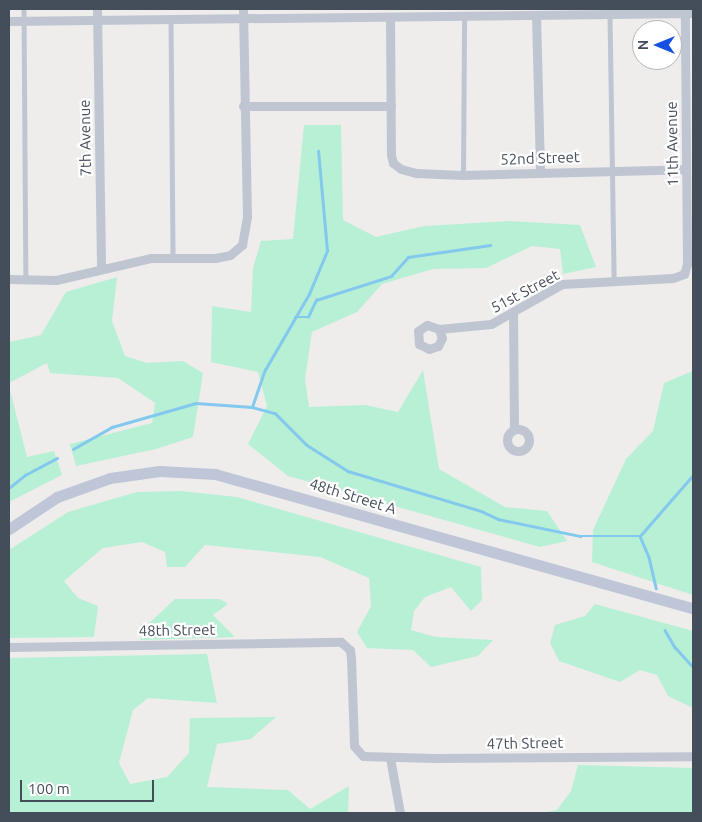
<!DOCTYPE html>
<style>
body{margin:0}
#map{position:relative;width:702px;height:822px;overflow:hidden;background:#efecec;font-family:Ubuntu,sans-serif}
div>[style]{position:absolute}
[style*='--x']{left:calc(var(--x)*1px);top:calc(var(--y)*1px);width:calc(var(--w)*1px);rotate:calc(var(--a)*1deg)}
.green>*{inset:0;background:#b8f0d5}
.stream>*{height:2.5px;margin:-1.25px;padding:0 1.25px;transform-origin:1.25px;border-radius:1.25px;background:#83c9ee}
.lane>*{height:4.5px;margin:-2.25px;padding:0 2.25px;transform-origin:2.25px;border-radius:2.25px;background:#bfc6d2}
.street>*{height:9px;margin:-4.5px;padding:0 4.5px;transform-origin:4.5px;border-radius:4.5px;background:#bfc6d2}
.street>.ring{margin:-4.5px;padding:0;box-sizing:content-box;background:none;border:9px solid #bfc6d2;border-radius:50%}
.secondary>*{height:11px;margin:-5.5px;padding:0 5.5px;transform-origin:5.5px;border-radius:5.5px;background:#bec6d7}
span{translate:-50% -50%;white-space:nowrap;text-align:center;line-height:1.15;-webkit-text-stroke:4.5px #fff;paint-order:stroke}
.street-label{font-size:15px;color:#444d5a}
.frame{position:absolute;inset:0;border:10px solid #444d5a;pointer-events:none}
.north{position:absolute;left:632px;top:20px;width:50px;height:50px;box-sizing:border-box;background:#fff;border:1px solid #b4b8bd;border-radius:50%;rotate:270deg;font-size:14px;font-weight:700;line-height:20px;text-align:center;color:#444d5a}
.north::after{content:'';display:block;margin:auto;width:18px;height:22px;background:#1350e3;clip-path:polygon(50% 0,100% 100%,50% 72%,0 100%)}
.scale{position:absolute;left:20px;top:780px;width:134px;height:22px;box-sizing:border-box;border:2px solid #444d5a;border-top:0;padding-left:6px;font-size:15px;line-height:18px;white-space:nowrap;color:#444d5a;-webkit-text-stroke:4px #fff;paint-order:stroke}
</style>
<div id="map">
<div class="green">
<div style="clip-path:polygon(304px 125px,341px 125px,343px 220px,376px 237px,424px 226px,510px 221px,580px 225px,596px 267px,563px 274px,560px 249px,532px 246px,486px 268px,433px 269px,382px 284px,357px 312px,312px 332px,305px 379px,309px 407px,365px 405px,398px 412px,423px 370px,439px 469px,505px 507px,547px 511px,567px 541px,540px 547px,288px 476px,248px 444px,267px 406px,258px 372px,211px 362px,212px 306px,251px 312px,253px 268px,261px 241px,293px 239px)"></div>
<div style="clip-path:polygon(117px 277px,112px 321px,125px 356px,147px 363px,183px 361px,203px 373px,193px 437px,156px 449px,76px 466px,70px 444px,152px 423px,155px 403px,118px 378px,50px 373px,47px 363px,9px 383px,9px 342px,41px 335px,66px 292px)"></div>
<div style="clip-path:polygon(693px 371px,692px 558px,693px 595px,592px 562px,593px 530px,626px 459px,653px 431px,664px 383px)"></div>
<div style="clip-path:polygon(9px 386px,27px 457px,54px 451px,62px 475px,9px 502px)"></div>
<div style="clip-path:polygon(181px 491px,237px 497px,481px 567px,482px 600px,471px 611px,451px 587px,425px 597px,414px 611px,411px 630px,436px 637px,493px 640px,478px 656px,431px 667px,413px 650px,367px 648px,357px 632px,371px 606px,369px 578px,320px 557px,205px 545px,185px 567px,167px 567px,165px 552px,142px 542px,103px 548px,64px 581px,78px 598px,98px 606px,94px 637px,9px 638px,9px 550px,68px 512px,137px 492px)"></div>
<div style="clip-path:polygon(175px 599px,220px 599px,228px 604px,213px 615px,235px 637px,140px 640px,146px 626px)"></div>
<div style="clip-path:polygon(595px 604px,693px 631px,693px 708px,668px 696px,657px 675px,640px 670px,620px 682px,559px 661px,550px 643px,555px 625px,585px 616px)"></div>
<div style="clip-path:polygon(207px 654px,217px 703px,148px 698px,133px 710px,119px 763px,130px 784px,167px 777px,189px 753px,190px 718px,276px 717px,251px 739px,217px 744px,207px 787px,288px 790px,310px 809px,349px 786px,348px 813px,9px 813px,9px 658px)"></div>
<div style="clip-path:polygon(578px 765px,693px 768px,693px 813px,540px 813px,557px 810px,571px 791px)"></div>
</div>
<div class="stream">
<div style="--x:295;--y:317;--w:13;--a:0"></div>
<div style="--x:308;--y:317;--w:19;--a:-65"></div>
<div style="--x:316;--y:300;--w:79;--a:-17.7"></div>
<div style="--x:391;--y:276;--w:25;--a:-48"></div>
<div style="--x:408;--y:257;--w:83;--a:-8.3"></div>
<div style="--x:252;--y:407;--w:39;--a:-71"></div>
<div style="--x:265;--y:370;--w:88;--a:-59.9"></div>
<div style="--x:309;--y:294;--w:47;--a:-67.3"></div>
<div style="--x:327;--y:251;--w:100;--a:-95.1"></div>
<div style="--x:73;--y:449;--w:45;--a:-29.4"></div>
<div style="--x:112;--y:427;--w:87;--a:-15.9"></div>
<div style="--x:196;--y:403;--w:56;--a:4.1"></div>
<div style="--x:252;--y:407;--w:24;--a:15"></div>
<div style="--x:275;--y:413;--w:45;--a:45"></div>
<div style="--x:307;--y:445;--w:49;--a:32.4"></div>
<div style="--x:348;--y:471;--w:139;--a:16.7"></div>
<div style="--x:481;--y:511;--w:19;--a:25"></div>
<div style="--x:498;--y:519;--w:84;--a:11.7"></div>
<div style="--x:580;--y:536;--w:60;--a:0"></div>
<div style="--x:640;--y:536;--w:81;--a:-49"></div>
<div style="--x:9;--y:488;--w:21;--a:-39"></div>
<div style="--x:25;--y:475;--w:36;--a:-28"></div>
<div style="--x:640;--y:536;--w:23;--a:67"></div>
<div style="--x:649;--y:557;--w:32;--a:77"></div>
<div style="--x:665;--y:630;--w:20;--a:60"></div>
<div style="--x:675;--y:647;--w:27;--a:48"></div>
</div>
<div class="lane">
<div style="--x:24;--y:9;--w:270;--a:89.6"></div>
<div style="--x:610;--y:15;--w:264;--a:89.1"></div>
<div style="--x:171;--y:20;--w:238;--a:89.5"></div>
<div style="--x:463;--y:175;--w:159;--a:-89.6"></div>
</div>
<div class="street">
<div style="--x:97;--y:9;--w:258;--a:89.1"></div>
<div style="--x:536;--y:16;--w:155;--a:88.5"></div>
<div style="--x:390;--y:17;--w:138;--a:89.6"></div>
<div style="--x:391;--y:155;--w:8;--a:76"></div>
<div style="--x:393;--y:163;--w:10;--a:37"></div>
<div style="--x:401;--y:169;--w:16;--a:15"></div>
<div style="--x:416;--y:173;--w:47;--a:2.4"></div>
<div style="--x:463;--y:175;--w:223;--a:-1.5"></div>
<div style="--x:9;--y:21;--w:684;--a:-0.67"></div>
<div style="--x:243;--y:106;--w:148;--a:0"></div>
<div style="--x:9;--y:279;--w:47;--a:1.2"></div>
<div style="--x:56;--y:280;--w:98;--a:-13"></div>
<div style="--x:151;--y:258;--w:64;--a:0"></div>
<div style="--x:215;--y:258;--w:15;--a:-11"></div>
<div style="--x:230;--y:255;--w:16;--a:-40"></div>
<div style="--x:242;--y:245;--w:28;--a:-80"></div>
<div style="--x:247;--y:217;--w:208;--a:-91.1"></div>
<div style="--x:513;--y:313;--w:116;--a:89.5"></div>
<div style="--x:439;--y:329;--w:9;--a:72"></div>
<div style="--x:442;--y:338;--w:9;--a:117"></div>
<div style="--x:438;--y:346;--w:9;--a:162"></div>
<div style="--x:429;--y:349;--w:11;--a:-153"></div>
<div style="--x:419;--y:344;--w:13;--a:-94"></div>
<div style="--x:418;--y:331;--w:11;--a:-34"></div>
<div style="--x:427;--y:325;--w:13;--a:18"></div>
<div style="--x:439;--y:329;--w:52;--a:-5.5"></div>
<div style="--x:491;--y:324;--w:81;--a:-29.4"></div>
<div style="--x:562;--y:284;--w:111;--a:-3.1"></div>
<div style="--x:673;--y:278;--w:12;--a:-20"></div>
<div style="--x:684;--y:274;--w:10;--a:-73"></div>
<div style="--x:687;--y:264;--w:251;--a:-90.5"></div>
<div class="ring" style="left:507px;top:429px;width:13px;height:13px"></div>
<div style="--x:9;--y:647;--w:332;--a:-0.9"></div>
<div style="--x:341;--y:642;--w:12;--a:42"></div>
<div style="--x:350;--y:650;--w:8;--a:83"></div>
<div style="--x:351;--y:658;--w:88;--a:88"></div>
<div style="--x:354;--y:746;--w:13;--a:48"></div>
<div style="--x:363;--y:756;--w:71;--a:1.6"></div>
<div style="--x:434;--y:758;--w:259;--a:-0.4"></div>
<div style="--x:390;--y:758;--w:56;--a:79.7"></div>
</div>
<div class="secondary">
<div style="--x:9;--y:529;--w:58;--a:-33.7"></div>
<div style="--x:57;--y:497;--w:56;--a:-19.7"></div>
<div style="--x:110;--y:478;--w:50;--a:-8"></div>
<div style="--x:160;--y:471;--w:55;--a:3.1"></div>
<div style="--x:215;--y:474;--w:496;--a:15.7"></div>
</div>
<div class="street-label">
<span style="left:85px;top:138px;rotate:-91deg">7th Avenue</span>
<span style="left:672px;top:144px;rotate:-91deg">11th Avenue</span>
<span style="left:540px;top:158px;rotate:-2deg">52nd Street</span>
<span style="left:525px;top:291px;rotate:-28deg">51st Street</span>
<span style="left:353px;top:496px;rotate:17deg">48th Street A</span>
<span style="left:177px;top:630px;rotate:-1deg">48th Street</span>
<span style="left:525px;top:743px;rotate:-1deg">47th Street</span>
</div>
<div class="frame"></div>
<div class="north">N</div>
<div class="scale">100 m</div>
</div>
